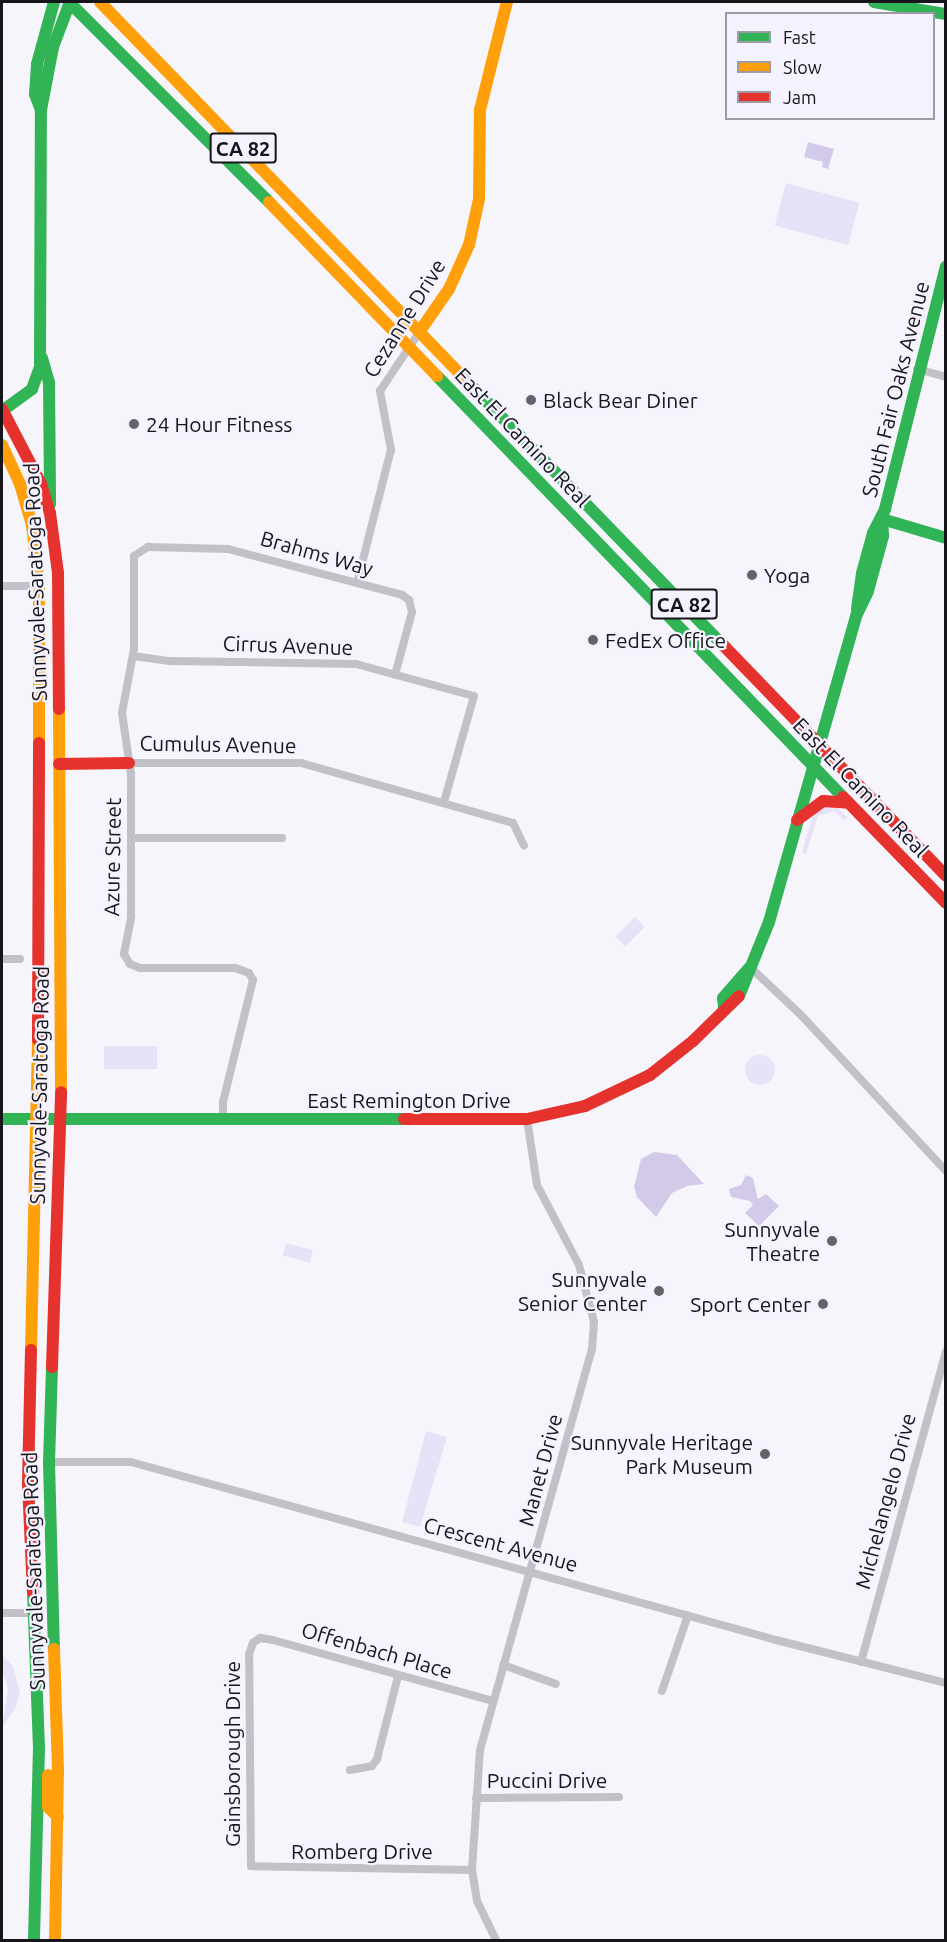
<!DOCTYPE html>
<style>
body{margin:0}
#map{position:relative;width:947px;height:1942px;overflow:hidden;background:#f6f5fc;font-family:Ubuntu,sans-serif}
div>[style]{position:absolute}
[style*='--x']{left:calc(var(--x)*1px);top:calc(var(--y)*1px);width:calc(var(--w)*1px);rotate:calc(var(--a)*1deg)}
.green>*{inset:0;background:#e8e2f8;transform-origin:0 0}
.round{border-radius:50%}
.water>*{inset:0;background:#d3caea}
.street>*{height:8px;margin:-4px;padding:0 4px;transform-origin:4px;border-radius:4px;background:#c3c1c8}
.fast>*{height:12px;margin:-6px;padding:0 6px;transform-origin:6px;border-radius:6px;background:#30b455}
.slow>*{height:12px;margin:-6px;padding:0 6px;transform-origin:6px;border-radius:6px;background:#ff9f0a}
.jam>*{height:12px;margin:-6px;padding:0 6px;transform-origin:6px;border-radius:6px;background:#e5322d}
.dots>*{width:16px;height:16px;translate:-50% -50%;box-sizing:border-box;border:3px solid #f5f2ff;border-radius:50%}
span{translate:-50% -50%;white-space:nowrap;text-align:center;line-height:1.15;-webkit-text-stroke:4.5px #f5f2ff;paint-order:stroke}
.shield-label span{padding:2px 4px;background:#f5f2ff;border:2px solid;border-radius:4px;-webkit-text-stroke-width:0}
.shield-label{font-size:20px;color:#161519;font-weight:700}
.street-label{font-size:21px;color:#161519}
.poi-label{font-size:21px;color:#161519}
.left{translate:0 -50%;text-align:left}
.right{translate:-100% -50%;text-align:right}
.frame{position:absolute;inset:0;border:3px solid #161519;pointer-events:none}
.legend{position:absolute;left:725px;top:12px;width:210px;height:108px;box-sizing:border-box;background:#f5f2ff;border:2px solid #9c9aa3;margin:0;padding:8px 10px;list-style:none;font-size:18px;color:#161519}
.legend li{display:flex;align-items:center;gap:12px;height:30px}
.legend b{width:30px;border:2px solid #9c9aa3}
</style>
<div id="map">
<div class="green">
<div style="left:786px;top:183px;width:76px;height:44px;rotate:15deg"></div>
<div style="clip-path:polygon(824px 806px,838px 808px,848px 818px,844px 820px,834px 811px,818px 816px,806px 854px,802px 853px,812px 817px)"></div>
<div style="left:635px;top:917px;width:14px;height:28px;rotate:45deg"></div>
<div style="left:104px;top:1046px;width:53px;height:23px"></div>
<div class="round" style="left:745px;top:1055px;width:30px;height:30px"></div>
<div style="left:286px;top:1243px;width:28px;height:13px;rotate:15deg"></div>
<div style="clip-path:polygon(426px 1431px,447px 1437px,420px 1527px,402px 1522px)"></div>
<div style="clip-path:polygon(2px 1654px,13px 1666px,20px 1693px,15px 1709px,2px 1727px,8px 1689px,2px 1670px)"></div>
</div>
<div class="water">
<div style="clip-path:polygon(808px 142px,834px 149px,828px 169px,822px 167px,823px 162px,804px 157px)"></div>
<div style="clip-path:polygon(654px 1152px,677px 1155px,704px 1184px,687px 1186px,672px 1193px,656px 1217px,637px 1197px,634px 1187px,641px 1159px)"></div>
<div style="clip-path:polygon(746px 1175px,753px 1178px,758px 1199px,766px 1194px,779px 1206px,759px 1226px,745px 1213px,753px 1205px,750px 1201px,731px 1197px,729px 1189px,741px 1185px)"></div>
</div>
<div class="street">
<div style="--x:917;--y:369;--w:30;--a:15"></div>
<div style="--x:357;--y:583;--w:137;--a:-75.7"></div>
<div style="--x:391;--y:450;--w:60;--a:-100.6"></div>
<div style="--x:380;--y:391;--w:72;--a:-56.3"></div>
<div style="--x:2;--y:586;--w:26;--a:0"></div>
<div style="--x:133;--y:656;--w:37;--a:8"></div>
<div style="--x:170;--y:661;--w:186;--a:0.9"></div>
<div style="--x:356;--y:664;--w:122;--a:15.2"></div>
<div style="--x:474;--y:696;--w:110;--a:105.8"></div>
<div style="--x:129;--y:763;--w:172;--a:0"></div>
<div style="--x:301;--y:763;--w:220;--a:15.8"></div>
<div style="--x:513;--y:823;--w:25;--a:64"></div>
<div style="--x:131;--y:838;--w:151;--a:0"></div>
<div style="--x:2;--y:959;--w:18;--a:0"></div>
<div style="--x:750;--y:967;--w:70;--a:43.3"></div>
<div style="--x:801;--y:1015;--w:213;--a:47.1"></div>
<div style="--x:223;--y:1120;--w:18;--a:-90"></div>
<div style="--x:223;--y:1102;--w:126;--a:-76.2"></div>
<div style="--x:253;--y:980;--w:8;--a:-120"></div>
<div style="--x:249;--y:973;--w:15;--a:-160"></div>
<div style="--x:235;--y:968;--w:95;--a:180"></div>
<div style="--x:140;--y:968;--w:11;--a:-158"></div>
<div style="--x:130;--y:964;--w:12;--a:-121"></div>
<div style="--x:124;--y:954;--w:38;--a:-79"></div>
<div style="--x:131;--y:917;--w:143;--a:-90"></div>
<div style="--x:131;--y:774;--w:62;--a:-98.4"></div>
<div style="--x:122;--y:713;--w:65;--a:-79.4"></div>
<div style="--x:134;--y:649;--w:93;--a:-90"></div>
<div style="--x:134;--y:556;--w:17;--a:-33"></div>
<div style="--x:148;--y:547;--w:80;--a:1.4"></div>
<div style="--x:228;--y:549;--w:180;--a:14.8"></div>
<div style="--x:402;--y:595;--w:9;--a:36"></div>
<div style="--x:409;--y:600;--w:12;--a:76"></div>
<div style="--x:412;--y:612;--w:65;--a:105.1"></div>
<div style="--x:49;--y:1462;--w:82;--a:0"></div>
<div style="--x:131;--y:1462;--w:669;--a:15.43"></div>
<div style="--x:776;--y:1640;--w:175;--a:14.2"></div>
<div style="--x:2;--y:1613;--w:30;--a:0"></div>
<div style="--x:861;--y:1662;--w:322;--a:-74.7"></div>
<div style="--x:503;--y:1665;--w:56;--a:19.7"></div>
<div style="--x:662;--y:1691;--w:80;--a:-71.1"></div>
<div style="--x:350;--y:1770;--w:22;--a:-10"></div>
<div style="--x:372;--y:1766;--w:9;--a:-54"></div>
<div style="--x:377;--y:1759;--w:86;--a:-75.8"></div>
<div style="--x:476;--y:1798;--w:143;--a:-0.4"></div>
<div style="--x:472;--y:1870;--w:221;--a:-179"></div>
<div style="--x:251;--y:1866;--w:212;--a:-90.5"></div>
<div style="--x:249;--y:1654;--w:12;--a:-70"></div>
<div style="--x:253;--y:1643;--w:9;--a:-36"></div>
<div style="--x:260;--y:1638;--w:13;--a:9"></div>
<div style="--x:273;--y:1640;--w:228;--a:15.5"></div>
<div style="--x:496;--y:1940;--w:43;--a:-116"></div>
<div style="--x:477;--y:1901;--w:31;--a:-99"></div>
<div style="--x:472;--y:1870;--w:120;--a:-86.2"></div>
<div style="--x:480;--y:1750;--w:415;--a:-74.4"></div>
<div style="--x:592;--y:1350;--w:28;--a:-86"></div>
<div style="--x:594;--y:1322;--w:59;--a:-104.7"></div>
<div style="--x:579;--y:1265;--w:90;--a:-117.7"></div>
<div style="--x:537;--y:1185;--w:67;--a:-98.6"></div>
</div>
<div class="fast">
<div style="--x:69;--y:2;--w:283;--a:45"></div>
<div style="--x:874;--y:2;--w:73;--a:9.5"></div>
<div style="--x:41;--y:110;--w:17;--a:-111"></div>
<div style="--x:35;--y:94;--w:30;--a:-86"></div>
<div style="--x:37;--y:64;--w:64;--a:-74.7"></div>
<div style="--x:42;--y:358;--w:25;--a:74"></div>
<div style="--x:49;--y:382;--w:122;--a:89.5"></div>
<div style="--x:437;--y:376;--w:585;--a:46.04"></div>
<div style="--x:462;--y:376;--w:375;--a:45.9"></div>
<div style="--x:2;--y:411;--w:37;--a:-36"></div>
<div style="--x:32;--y:389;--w:23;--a:-70"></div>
<div style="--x:40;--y:367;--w:257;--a:-89.8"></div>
<div style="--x:41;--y:110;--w:64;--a:-79.2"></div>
<div style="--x:53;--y:47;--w:48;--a:-69.3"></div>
<div style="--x:882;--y:519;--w:67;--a:16.5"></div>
<div style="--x:857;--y:609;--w:36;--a:-82"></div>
<div style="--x:862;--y:573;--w:41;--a:-74.6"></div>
<div style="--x:873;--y:533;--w:27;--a:-63"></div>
<div style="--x:885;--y:509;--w:250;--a:-75.9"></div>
<div style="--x:739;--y:996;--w:80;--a:-67.9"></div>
<div style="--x:769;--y:922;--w:320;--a:-74.1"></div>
<div style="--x:857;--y:614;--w:25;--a:-64"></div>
<div style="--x:868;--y:591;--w:57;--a:-74.7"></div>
<div style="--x:883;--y:536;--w:17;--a:-93"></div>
<div style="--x:724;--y:1007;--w:9;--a:-96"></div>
<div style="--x:723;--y:998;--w:40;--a:-49"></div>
<div style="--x:2;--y:1119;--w:402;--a:0"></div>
<div style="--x:52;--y:1367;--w:95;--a:91.8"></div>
<div style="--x:49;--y:1462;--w:187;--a:88.5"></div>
<div style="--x:33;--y:1592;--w:155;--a:87.8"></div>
<div style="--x:39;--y:1747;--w:193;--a:91.5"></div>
</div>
<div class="slow">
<div style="--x:100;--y:2;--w:520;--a:45.93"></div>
<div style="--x:269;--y:202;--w:242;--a:46"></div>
<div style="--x:420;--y:331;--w:51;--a:-55.4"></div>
<div style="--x:449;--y:289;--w:48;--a:-65.6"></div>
<div style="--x:469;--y:245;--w:47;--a:-77.7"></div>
<div style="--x:479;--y:199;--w:89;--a:-89.4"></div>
<div style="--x:480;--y:110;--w:111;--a:-76"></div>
<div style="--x:2;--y:445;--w:43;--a:65.2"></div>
<div style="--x:20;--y:484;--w:43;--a:73.7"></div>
<div style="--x:32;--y:525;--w:61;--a:83.5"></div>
<div style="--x:39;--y:586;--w:157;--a:90"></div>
<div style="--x:59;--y:709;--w:383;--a:89.7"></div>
<div style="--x:31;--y:1350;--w:310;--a:-88.7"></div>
<div style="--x:54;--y:1649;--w:120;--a:88.1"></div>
<div style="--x:58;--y:1769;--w:171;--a:91"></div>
<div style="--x:48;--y:1775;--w:32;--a:90"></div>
<div style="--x:48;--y:1807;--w:14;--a:45"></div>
</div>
<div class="jam">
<div style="--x:2;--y:409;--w:85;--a:62.5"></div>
<div style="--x:41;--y:484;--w:30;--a:73"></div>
<div style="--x:50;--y:513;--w:61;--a:82.4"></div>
<div style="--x:58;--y:573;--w:136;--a:89.6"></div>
<div style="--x:723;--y:645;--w:321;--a:46"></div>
<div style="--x:59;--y:764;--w:70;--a:-0.8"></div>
<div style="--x:843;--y:797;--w:148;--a:45.8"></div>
<div style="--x:797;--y:820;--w:32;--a:-36"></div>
<div style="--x:823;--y:801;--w:26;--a:4"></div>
<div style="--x:38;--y:1040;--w:297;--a:-89.8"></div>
<div style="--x:404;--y:1119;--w:123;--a:0"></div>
<div style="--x:527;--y:1119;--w:59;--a:-12.6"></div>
<div style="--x:585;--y:1106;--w:72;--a:-25.5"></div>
<div style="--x:650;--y:1075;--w:55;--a:-38.3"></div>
<div style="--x:693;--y:1041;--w:64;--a:-44.4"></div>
<div style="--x:31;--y:1350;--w:133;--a:91.3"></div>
<div style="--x:28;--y:1483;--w:109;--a:87.4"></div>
<div style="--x:52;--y:1367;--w:275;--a:-88.1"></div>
</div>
<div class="dots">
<div style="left:531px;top:400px;background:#646368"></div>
<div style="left:134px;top:424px;background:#646368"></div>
<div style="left:752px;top:575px;background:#646368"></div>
<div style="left:593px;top:640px;background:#646368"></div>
<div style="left:832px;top:1241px;background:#646368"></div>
<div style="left:659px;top:1291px;background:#646368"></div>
<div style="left:823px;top:1304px;background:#646368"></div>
<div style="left:765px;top:1454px;background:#646368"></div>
</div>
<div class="shield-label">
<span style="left:243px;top:148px">CA 82</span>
<span style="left:684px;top:604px">CA 82</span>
</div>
<div class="street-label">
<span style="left:404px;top:318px;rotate:-58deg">Cezanne Drive</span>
<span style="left:895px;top:389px;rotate:-76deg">South Fair Oaks Avenue</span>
<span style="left:523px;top:437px;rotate:46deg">East El Camino Real</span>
<span style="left:317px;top:553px;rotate:16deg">Brahms Way</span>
<span style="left:35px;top:582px;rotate:-92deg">Sunnyvale-Saratoga Road</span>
<span style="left:288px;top:645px;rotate:2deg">Cirrus Avenue</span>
<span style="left:218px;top:744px;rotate:1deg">Cumulus Avenue</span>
<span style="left:861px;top:787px;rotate:46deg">East El Camino Real</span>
<span style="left:112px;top:857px;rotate:-89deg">Azure Street</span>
<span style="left:39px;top:1085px;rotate:-89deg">Sunnyvale-Saratoga Road</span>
<span style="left:409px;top:1100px">East Remington Drive</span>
<span style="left:540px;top:1470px;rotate:-75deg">Manet Drive</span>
<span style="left:885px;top:1501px;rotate:-75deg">Michelangelo Drive</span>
<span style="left:501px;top:1544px;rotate:15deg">Crescent Avenue</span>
<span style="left:33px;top:1571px;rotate:-92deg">Sunnyvale-Saratoga Road</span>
<span style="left:377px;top:1650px;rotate:16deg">Offenbach Place</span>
<span style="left:232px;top:1754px;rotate:-90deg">Gainsborough Drive</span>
<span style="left:547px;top:1780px">Puccini Drive</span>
<span style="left:362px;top:1851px">Romberg Drive</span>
</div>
<div class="poi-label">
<span class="left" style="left:543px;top:400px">Black Bear Diner</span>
<span class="left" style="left:146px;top:424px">24 Hour Fitness</span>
<span class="left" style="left:764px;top:575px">Yoga</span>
<span class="left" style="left:605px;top:640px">FedEx Office</span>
<span class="right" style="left:820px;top:1241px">Sunnyvale<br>Theatre</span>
<span class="right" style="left:647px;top:1291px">Sunnyvale<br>Senior Center</span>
<span class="right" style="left:811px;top:1304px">Sport Center</span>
<span class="right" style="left:753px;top:1454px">Sunnyvale Heritage<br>Park Museum</span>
</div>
<div class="frame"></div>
<ul class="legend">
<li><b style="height:8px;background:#30b455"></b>Fast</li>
<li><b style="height:8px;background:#ff9f0a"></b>Slow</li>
<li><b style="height:8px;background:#e5322d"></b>Jam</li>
</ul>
</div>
